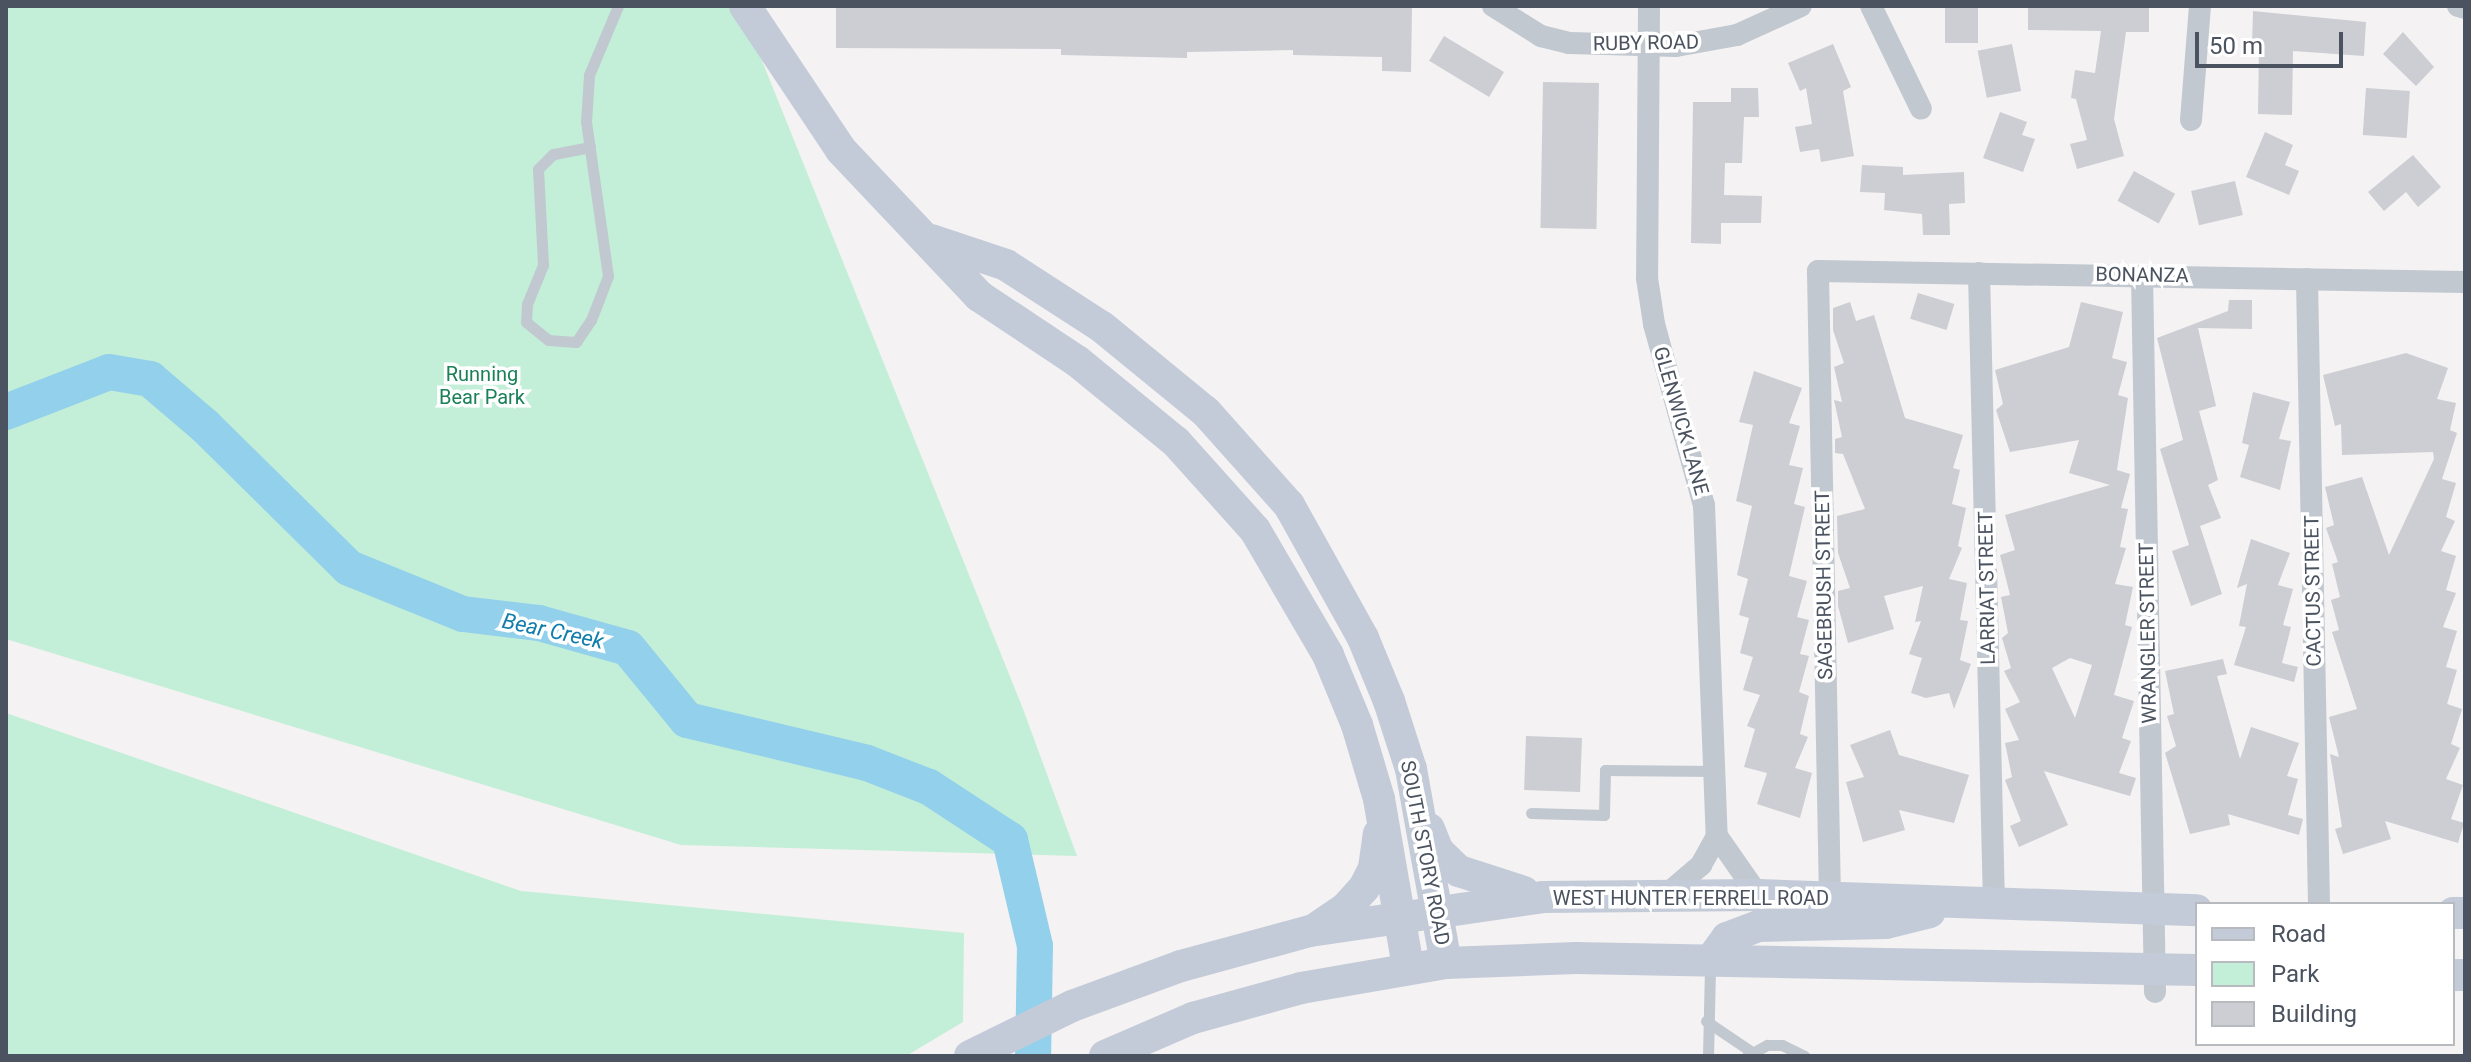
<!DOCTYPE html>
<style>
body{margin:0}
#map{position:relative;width:2471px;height:1062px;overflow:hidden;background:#f4f2f2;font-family:Roboto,sans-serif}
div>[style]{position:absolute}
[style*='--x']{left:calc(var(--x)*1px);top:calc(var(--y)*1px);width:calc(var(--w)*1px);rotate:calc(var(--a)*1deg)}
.green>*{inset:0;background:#c3efd8}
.river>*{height:36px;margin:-18px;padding:0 18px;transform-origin:18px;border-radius:18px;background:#92d0eb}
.building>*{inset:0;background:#ccced4;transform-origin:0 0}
.lane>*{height:11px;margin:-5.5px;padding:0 5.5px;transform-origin:5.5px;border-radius:5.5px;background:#c1c8d0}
.street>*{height:22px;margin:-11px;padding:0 11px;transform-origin:11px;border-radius:11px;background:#c1c8d0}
.secondary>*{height:32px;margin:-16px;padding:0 16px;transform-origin:16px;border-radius:16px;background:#c4cbd8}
span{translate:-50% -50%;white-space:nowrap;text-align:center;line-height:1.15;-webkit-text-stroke:7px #fff;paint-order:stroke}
.street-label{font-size:20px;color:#4a535f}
.park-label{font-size:20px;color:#1a8157}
.water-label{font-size:22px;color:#107dac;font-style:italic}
.frame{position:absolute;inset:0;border:8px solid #4a535f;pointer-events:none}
.legend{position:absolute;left:2195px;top:902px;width:260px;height:144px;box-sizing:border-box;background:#fff;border:2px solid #b7babf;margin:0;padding:10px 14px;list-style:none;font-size:24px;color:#4a535f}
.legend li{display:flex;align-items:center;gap:16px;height:40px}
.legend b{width:40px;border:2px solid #b7babf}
.scale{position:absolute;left:2195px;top:32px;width:148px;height:36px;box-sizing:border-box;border:4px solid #4a535f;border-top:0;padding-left:10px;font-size:24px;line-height:28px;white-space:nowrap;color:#4a535f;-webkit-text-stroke:6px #fff;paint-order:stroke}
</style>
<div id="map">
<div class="green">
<div style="clip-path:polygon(6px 6px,740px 6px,1023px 709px,1077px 856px,681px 845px,6px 639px)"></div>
<div style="clip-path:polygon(6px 713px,521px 891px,964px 933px,963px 1022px,906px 1056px,6px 1056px)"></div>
</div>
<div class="river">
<div style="--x:6;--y:412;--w:110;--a:-21.2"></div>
<div style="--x:109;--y:372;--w:42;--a:9.7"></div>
<div style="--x:150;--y:379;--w:72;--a:40.5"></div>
<div style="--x:205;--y:426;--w:202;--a:44.6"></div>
<div style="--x:349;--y:568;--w:123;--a:22"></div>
<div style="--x:463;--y:614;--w:77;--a:6.8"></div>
<div style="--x:539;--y:623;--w:92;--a:15.7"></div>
<div style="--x:628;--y:648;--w:93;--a:50.7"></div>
<div style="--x:687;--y:720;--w:185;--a:13.4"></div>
<div style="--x:867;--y:763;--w:66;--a:21.2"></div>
<div style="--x:929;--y:787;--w:97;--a:33.2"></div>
<div style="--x:1010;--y:840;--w:109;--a:76.7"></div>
<div style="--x:1035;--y:946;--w:110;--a:91"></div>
</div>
<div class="building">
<div style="clip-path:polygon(836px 6px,1412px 8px,1411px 72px,1382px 71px,1382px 57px,1293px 55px,1293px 50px,1187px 52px,1187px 58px,1061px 55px,1061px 49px,836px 48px)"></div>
<div style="left:1945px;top:6px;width:33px;height:37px"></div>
<div style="clip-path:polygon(2028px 6px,2149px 6px,2149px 32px,2126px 32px,2114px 119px,2124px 156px,2077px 169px,2070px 144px,2087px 140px,2076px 99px,2071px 98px,2075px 70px,2095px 73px,2101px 31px,2028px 30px)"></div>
<div style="clip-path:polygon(2253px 11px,2366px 22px,2364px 56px,2293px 51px,2292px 115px,2258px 114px,2259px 46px,2252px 46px)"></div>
<div style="clip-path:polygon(2403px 32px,2434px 67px,2416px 86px,2383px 54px)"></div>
<div style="left:1444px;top:36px;width:70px;height:29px;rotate:31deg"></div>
<div style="clip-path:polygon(1833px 44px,1851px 87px,1843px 91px,1854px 156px,1821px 162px,1819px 149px,1800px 152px,1795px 127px,1812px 124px,1806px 88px,1800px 91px,1788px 63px)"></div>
<div style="left:2012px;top:44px;width:48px;height:35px;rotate:79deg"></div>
<div style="left:1543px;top:82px;width:56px;height:146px;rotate:1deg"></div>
<div style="clip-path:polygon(1731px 88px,1758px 88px,1759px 117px,1744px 117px,1742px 163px,1725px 163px,1724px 195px,1762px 196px,1761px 223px,1721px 223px,1721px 244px,1691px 243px,1693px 102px,1731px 102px)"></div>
<div style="left:2366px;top:88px;width:44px;height:47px;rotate:4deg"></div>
<div style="clip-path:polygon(2000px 112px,2027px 122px,2022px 135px,2035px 139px,2023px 172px,1983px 158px)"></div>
<div style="clip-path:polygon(2265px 132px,2293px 145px,2285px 165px,2299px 171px,2289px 195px,2246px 177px)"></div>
<div style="clip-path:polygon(2413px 155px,2441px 187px,2418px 207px,2406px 192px,2384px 211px,2368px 192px)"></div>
<div style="clip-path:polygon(1862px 165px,1903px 167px,1903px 175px,1964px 172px,1965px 203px,1949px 204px,1950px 235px,1923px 235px,1922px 214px,1884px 210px,1885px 193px,1860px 192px)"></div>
<div style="left:2134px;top:171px;width:47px;height:34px;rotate:29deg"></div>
<div style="left:2235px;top:181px;width:35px;height:45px;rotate:77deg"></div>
<div style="left:1918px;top:293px;width:38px;height:27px;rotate:17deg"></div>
<div style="clip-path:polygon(2229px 300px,2252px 300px,2252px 329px,2198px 328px,2216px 406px,2199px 411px,2218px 480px,2208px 485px,2221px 518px,2200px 526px,2222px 594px,2191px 606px,2172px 551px,2189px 545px,2160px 449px,2183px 440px,2157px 338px,2228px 311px)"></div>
<div style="clip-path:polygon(1850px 302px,1856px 321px,1874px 315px,1905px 418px,1963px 435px,1953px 468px,1960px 470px,1952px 504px,1966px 508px,1958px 546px,1962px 548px,1949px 579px,1967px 583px,1960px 620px,1968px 621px,1960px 660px,1971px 664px,1954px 709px,1949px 693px,1926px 698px,1911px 693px,1922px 658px,1909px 654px,1921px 621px,1915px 622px,1923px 586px,1884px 596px,1894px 629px,1848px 643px,1838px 606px,1838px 591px,1850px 588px,1838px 553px,1837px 516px,1865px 509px,1843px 454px,1835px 453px,1835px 439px,1842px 437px,1834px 400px,1842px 402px,1834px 367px,1844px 363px,1833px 330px,1833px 308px)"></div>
<div style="clip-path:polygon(evenodd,2081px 302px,2123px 312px,2112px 358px,2127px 362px,2118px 395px,2128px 398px,2117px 470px,2130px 474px,2121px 508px,2128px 509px,2120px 547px,2126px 548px,2115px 584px,2133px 587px,2125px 625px,2132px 627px,2114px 695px,2134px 701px,2122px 738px,2131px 741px,2119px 773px,2136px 778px,2130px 796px,2044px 771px,2068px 825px,2019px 847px,2010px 826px,2021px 821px,2005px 780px,2012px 777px,2005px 743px,2019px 740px,2005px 709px,2020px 702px,2004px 671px,2011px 668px,2002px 638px,2008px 633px,2001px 597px,2010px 595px,2000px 555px,2015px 550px,2005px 515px,2110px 485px,2069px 473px,2079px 440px,2010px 452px,1996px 410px,2003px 404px,1995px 370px,2069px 347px,2081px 302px,2070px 658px,2092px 665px,2075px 718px,2052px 668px,2070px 658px)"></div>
<div style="clip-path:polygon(2406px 353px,2448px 368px,2437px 399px,2456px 403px,2450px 430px,2457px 433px,2442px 479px,2456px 483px,2446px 517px,2455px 521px,2441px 551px,2456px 556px,2446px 590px,2456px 593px,2443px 627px,2457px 631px,2446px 667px,2457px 670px,2447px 704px,2462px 709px,2451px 744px,2460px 748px,2446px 779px,2463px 785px,2451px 819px,2464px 823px,2458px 843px,2385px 821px,2391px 839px,2343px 854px,2335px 829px,2342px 827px,2330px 754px,2339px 757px,2329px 717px,2357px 709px,2332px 632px,2339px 630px,2331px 600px,2340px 597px,2332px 564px,2338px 562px,2326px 528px,2334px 525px,2325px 487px,2362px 477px,2389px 555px,2434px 459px,2433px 452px,2342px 455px,2341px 424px,2335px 426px,2323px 375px)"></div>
<div style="clip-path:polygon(1754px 371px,1802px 388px,1789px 423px,1800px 426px,1789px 465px,1803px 468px,1794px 504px,1805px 507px,1789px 576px,1807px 581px,1797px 617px,1809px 620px,1800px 654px,1809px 656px,1799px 692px,1809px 696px,1800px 734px,1808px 737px,1795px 768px,1812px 773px,1800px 818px,1757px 804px,1767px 773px,1744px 767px,1755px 729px,1747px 726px,1760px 695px,1743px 690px,1753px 657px,1740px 653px,1749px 618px,1739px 615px,1748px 579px,1737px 575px,1752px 506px,1736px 501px,1753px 425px,1739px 422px)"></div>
<div style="clip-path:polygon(2253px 392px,2290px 402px,2279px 439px,2291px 441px,2280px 490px,2240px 477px,2249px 445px,2242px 443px)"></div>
<div style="clip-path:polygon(2251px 539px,2290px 553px,2278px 585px,2293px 589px,2283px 625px,2291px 627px,2282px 663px,2298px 667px,2294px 682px,2234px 665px,2246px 627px,2239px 626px,2247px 584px,2237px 588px)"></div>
<div style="clip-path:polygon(2223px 659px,2227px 674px,2217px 676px,2240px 759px,2251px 727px,2299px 743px,2287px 776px,2298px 779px,2288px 815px,2303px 819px,2299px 835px,2228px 814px,2230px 825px,2190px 834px,2165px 753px,2176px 746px,2167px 716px,2174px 714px,2165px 671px)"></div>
<div style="clip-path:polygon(1890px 730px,1899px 755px,1969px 775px,1954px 823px,1899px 810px,1905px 830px,1863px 842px,1846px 782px,1864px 777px,1850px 745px)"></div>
<div style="left:1526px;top:736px;width:56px;height:54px;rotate:2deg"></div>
</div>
<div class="lane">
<div style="--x:590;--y:147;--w:38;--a:169"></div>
<div style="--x:553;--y:154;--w:21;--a:135"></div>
<div style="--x:538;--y:169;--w:96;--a:87"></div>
<div style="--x:543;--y:265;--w:42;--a:112.3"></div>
<div style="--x:527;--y:304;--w:18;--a:93"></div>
<div style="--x:526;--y:322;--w:28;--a:39"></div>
<div style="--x:548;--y:340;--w:28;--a:4"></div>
<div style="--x:576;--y:342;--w:27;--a:-56"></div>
<div style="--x:591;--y:320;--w:47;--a:-68.9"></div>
<div style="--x:608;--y:276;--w:156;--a:-98.1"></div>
<div style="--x:586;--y:122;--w:47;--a:-86.3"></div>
<div style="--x:589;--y:75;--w:75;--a:-67.2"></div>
<div style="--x:1531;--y:813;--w:73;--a:1.6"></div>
<div style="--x:1604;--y:815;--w:45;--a:-88.7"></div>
<div style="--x:1605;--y:770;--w:109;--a:0.5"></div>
<div style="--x:1706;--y:1021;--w:55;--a:34"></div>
<div style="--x:1708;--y:1056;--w:91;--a:-88.7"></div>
<div style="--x:1747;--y:1056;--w:23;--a:-29"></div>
<div style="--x:1767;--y:1045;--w:15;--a:0"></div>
<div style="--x:1782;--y:1045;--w:25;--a:26"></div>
</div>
<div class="street">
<div style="--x:1493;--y:6;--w:57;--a:32"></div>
<div style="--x:1541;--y:36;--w:29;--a:14"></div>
<div style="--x:1569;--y:43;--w:107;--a:1.6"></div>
<div style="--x:1676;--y:46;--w:62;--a:-10.2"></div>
<div style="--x:1737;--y:35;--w:70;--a:-24.4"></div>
<div style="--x:1649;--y:6;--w:272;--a:90.4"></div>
<div style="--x:1647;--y:278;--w:47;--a:81.3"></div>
<div style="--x:1654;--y:324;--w:188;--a:74.6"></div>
<div style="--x:1704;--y:505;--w:331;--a:87.8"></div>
<div style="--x:1717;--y:836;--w:72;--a:55.2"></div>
<div style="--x:1871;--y:6;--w:114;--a:64.1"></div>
<div style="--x:2458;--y:6;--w:7;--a:16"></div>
<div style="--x:2191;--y:120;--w:114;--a:-85.5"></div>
<div style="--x:1979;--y:273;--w:630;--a:88.64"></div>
<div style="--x:2142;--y:275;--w:717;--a:88.96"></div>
<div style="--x:2307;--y:279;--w:625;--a:88.9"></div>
<div style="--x:1667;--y:894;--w:45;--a:-40.5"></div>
<div style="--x:1701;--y:865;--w:33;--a:-61"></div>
<div style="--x:1830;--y:898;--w:627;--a:-91.1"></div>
<div style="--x:1818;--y:271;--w:647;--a:0.97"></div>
</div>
<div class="secondary">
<div style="--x:745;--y:6;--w:173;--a:56.3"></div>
<div style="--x:841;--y:150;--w:201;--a:46.6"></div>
<div style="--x:979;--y:296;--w:118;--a:33.6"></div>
<div style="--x:1077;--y:361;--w:128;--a:39.3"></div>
<div style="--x:1176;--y:442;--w:118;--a:48.1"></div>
<div style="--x:1255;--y:530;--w:145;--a:59.7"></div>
<div style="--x:1328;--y:655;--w:76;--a:67.5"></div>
<div style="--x:1357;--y:725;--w:77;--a:73.4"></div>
<div style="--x:1379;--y:799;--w:170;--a:80.2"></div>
<div style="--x:931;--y:240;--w:79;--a:18.4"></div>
<div style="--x:1006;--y:265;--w:114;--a:32.9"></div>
<div style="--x:1102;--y:327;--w:134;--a:39.3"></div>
<div style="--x:1206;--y:412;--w:125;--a:48.3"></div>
<div style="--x:1289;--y:505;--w:152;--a:60.9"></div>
<div style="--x:1363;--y:638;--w:68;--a:67.6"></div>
<div style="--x:1389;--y:701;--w:71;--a:72.1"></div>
<div style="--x:1411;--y:769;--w:197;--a:79.8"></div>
<div style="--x:1429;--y:829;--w:24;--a:68"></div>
<div style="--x:1438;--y:851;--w:29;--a:44"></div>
<div style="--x:1459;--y:871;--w:68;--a:17.9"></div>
<div style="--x:2453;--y:913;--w:12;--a:0"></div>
<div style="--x:1318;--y:927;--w:32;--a:-34"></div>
<div style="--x:1345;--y:909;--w:28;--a:-48"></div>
<div style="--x:1364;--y:888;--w:22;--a:-63"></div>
<div style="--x:1374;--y:868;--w:34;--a:-82"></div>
<div style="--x:1711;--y:960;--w:27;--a:-54"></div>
<div style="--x:1727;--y:938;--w:34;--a:-21"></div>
<div style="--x:1759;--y:926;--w:127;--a:-1.4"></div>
<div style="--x:1886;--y:923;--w:45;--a:-14"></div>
<div style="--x:2453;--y:975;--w:12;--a:0"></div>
<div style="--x:970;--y:1056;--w:114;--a:-26.1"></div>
<div style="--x:1072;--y:1006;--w:116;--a:-20.2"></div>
<div style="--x:1181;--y:966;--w:134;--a:-15.2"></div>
<div style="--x:1310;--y:931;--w:235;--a:-8.3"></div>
<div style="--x:1543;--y:897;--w:215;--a:-0.5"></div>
<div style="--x:1758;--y:895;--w:439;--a:2"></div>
<div style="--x:1105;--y:1056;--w:96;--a:-23.4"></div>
<div style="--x:1193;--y:1018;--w:112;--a:-15.5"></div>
<div style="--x:1301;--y:988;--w:147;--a:-9.8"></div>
<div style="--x:1446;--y:963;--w:130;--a:-2.2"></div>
<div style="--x:1576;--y:958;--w:621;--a:1.11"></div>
</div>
<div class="street-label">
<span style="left:1646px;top:43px;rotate:-1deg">RUBY ROAD</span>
<span style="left:2142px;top:275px;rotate:1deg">BONANZA</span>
<span style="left:1681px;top:421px;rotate:74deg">GLENWICK LANE</span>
<span style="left:1824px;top:585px;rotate:-91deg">SAGEBRUSH STREET</span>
<span style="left:1987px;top:588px;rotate:-91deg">LARRIAT STREET</span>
<span style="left:2313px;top:591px;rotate:-91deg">CACTUS STREET</span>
<span style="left:2148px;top:633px;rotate:-91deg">WRANGLER STREET</span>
<span style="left:1425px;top:853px;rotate:79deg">SOUTH STORY ROAD</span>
<span style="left:1691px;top:898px">WEST HUNTER FERRELL ROAD</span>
</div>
<div class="park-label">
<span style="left:482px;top:386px">Running<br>Bear Park</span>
</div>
<div class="water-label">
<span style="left:553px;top:631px;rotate:12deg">Bear Creek</span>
</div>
<div class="frame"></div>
<ul class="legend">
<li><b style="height:10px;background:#c4cbd8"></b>Road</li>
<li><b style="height:22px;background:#c3efd8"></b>Park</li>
<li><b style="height:22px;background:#ccced4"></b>Building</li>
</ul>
<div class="scale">50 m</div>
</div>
